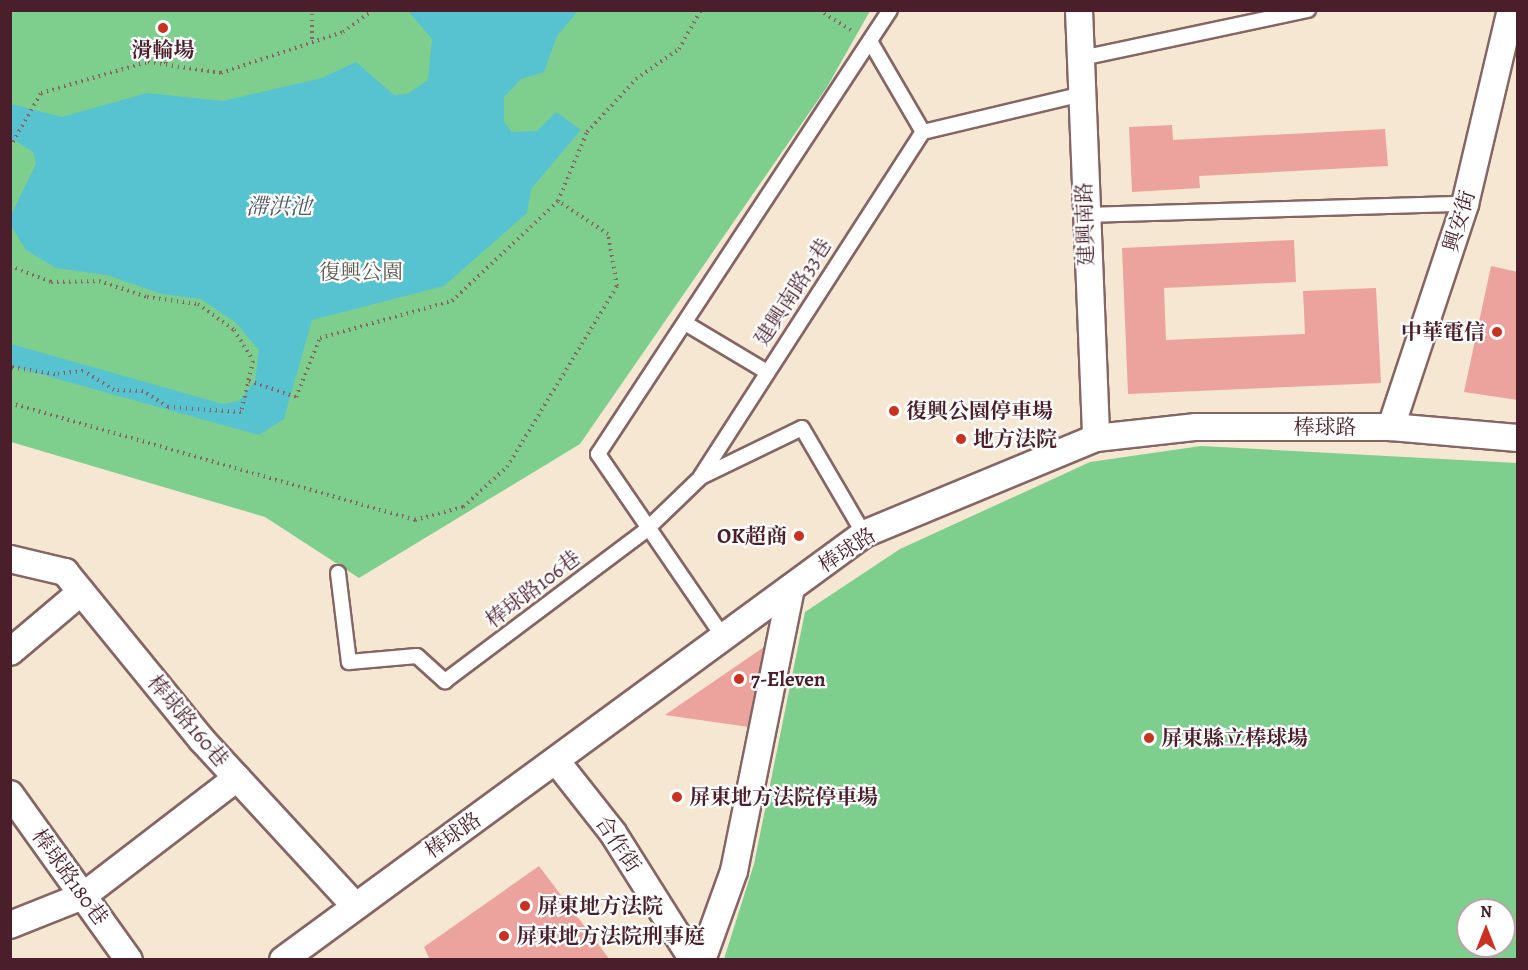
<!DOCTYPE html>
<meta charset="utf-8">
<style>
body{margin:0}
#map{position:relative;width:1528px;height:970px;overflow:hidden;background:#f6e7d2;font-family:Alegreya,"Noto Serif TC",serif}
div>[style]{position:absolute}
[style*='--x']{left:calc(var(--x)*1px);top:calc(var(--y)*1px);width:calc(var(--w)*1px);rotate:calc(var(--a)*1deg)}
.green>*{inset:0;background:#7ece8e}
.water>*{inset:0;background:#57c3d1}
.building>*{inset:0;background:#eca39e}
.path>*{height:4px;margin-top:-2px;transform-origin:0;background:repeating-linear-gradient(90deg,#866565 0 1.5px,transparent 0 6px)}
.roads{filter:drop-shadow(2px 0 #866565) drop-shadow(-2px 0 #866565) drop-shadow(0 2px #866565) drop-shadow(0 -2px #866565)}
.service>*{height:14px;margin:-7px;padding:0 7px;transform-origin:7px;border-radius:7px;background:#fff}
.minor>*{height:26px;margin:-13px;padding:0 13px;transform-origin:13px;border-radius:13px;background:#fff}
.dots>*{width:16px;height:16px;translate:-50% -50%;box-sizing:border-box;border:3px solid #fff;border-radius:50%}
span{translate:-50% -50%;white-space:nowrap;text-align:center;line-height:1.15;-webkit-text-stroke:4.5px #fff;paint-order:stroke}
.poi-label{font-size:21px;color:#4a1f2b;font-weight:700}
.right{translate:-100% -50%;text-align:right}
.left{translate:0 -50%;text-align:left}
.street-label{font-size:21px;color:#4a1f2b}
.park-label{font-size:21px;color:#5c5c4e}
.water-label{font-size:22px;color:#4f5865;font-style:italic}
.frame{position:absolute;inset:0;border:12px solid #4a1f2b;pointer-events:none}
.north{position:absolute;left:1456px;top:898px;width:60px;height:60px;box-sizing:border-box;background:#fff;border:2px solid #b7a5aa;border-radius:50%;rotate:0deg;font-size:16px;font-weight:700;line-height:24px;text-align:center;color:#4a1f2b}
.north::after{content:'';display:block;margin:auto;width:21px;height:27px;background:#c8321e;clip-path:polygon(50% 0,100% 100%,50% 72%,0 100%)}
</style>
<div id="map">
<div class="green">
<div style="clip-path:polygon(10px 11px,870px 11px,827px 87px,580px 444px,359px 578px,265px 517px,11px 442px)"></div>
<div style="clip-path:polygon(evenodd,1201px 446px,1517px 463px,1517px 959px,724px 959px,754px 864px,805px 612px,900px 549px,1090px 462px,1201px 446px,1468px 910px,1504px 910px,1504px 946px,1468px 946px,1468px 910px)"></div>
</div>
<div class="water">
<div style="clip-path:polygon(408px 11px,578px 11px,557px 36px,544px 72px,521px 79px,504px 97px,504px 122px,512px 132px,537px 131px,556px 112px,581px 130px,531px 189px,527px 213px,444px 286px,312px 320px,284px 419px,259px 435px,11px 366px,11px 344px,223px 404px,239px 401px,255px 381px,259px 350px,235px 322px,201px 299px,162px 294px,107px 275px,56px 268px,26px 250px,11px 226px,11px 215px,36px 164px,33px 152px,11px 138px,11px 104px,62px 117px,147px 93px,223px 101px,322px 78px,356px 62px,394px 95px,407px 94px,428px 80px,432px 39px)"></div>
</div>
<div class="building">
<div style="clip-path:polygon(1172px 125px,1173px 140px,1385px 129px,1388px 166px,1199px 176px,1200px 188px,1132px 192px,1129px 127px)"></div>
<div style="clip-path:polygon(1294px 240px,1296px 282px,1164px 288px,1166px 340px,1305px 334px,1303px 291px,1376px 288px,1381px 383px,1128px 394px,1122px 248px)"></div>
<div style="clip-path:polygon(1491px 266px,1518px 272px,1518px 400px,1464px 392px)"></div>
<div style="clip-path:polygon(770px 643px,749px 727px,665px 715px)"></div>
<div style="clip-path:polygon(539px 866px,610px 960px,430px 960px,424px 947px)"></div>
</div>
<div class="path">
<div style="--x:819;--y:10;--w:41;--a:32.2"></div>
<div style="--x:312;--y:39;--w:29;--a:-90"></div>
<div style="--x:163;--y:44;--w:20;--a:81"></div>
<div style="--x:10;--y:147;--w:62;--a:-60.1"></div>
<div style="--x:41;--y:93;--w:111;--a:-16.2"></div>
<div style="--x:148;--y:62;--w:74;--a:8.6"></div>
<div style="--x:221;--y:73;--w:129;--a:-18.6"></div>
<div style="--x:343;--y:32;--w:37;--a:-36"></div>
<div style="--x:10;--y:266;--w:44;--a:21.3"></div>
<div style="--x:51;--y:282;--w:48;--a:-1.2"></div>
<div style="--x:99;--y:281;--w:51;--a:18.4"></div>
<div style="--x:147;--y:297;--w:51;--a:7.8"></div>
<div style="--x:198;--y:304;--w:44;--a:35.8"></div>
<div style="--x:234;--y:330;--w:36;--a:58"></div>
<div style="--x:253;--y:361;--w:52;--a:103.2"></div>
<div style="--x:241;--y:412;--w:73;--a:-176.1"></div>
<div style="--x:168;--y:407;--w:30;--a:-147"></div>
<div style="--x:143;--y:391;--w:29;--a:-178"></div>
<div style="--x:114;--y:390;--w:36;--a:-148"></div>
<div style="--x:83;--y:371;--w:28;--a:174"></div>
<div style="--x:55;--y:374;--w:46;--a:-171.2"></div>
<div style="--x:249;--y:381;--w:50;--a:18.8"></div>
<div style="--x:296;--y:397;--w:64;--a:-67.9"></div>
<div style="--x:320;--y:338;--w:137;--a:-15.7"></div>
<div style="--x:452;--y:301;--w:146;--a:-43.3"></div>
<div style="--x:10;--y:403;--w:422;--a:16.1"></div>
<div style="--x:415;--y:520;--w:50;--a:-15.2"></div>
<div style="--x:463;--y:507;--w:59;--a:-42.3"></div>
<div style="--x:507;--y:467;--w:212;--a:-58.7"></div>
<div style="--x:617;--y:286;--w:53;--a:-99.8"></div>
<div style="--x:608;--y:234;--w:60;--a:-146.6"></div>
<div style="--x:558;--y:201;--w:75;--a:-67.2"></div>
<div style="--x:587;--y:132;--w:72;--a:-47.2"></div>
<div style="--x:636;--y:79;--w:52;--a:-34.9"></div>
<div style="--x:679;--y:49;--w:45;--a:-60.6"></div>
</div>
<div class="roads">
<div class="service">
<div style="--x:870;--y:41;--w:105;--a:59.8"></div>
<div style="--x:923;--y:132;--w:163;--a:-13.4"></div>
<div style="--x:1082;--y:58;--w:231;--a:-12"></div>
<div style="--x:1084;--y:215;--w:381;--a:-1.7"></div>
<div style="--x:685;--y:323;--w:96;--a:30.9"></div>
<div style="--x:701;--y:476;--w:409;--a:-57.2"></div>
<div style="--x:338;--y:573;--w:90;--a:83"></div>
<div style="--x:349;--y:662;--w:68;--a:-5"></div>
<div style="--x:417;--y:656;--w:38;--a:42"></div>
<div style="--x:445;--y:681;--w:251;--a:-36.9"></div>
<div style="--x:646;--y:530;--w:76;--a:-43.9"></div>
<div style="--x:701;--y:477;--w:112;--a:-25.9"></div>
<div style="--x:802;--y:428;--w:123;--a:59.7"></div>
<div style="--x:724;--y:638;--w:223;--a:-124.4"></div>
<div style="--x:598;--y:454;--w:531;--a:-56.67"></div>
</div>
<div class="minor">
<div style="--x:1079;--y:10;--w:428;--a:87.7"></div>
<div style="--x:1391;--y:427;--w:235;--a:-71.6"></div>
<div style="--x:1465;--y:204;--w:199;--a:-76.7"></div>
<div style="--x:10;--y:559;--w:57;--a:13.3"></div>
<div style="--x:65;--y:572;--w:217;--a:50.8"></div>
<div style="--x:202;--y:740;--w:226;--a:47.3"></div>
<div style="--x:10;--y:652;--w:93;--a:-40.2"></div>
<div style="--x:557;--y:762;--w:90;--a:51.7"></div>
<div style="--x:613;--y:833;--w:150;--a:57.8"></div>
<div style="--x:10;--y:794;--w:204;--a:54.4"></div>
<div style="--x:10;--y:925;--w:79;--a:-21.7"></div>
<div style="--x:83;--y:896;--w:194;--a:-37.5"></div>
<div style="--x:283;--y:960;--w:720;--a:-36.25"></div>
<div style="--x:864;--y:534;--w:251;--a:-22.5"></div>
<div style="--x:1096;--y:438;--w:101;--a:-6.3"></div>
<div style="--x:1196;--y:427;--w:195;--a:0"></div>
<div style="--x:1391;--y:427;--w:127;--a:5"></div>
<div style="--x:702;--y:960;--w:95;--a:-70.2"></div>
<div style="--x:734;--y:871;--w:289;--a:-78.6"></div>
</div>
</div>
<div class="dots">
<div style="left:163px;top:28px;background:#c8321e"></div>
<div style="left:1497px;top:332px;background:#c8321e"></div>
<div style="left:894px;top:411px;background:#c8321e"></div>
<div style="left:961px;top:439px;background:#c8321e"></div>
<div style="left:799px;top:536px;background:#c8321e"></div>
<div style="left:739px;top:679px;background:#c8321e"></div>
<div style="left:1149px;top:738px;background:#c8321e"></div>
<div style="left:677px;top:797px;background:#c8321e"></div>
<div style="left:525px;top:906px;background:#c8321e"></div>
<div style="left:504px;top:936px;background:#c8321e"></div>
</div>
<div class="poi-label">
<span style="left:163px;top:50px">滑輪場</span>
<span class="right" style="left:1485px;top:332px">中華電信</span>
<span class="left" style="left:906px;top:411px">復興公園停車場</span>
<span class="left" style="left:973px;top:439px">地方法院</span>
<span class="right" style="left:787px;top:536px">OK超商</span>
<span class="left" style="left:751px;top:679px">7-Eleven</span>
<span class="left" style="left:1161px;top:738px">屏東縣立棒球場</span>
<span class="left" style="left:689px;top:797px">屏東地方法院停車場</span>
<span class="left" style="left:537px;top:906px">屏東地方法院</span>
<span class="left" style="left:516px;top:936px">屏東地方法院刑事庭</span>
</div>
<div class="street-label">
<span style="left:1459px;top:221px;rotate:-73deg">興安街</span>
<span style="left:1085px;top:224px;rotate:-92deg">建興南路</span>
<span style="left:793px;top:292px;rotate:-57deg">建興南路33巷</span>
<span style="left:1325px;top:427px">棒球路</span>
<span style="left:847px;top:550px;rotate:-33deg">棒球路</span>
<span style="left:533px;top:589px;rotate:-37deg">棒球路106巷</span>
<span style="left:188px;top:721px;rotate:50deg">棒球路160巷</span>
<span style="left:453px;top:835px;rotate:-35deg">棒球路</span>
<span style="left:618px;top:844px;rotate:56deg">合作街</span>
<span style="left:70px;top:877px;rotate:54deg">棒球路180巷</span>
</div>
<div class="park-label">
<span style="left:361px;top:272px">復興公園</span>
</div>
<div class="water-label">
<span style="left:279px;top:208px">滯洪池</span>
</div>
<div class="frame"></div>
<div class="north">N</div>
</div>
